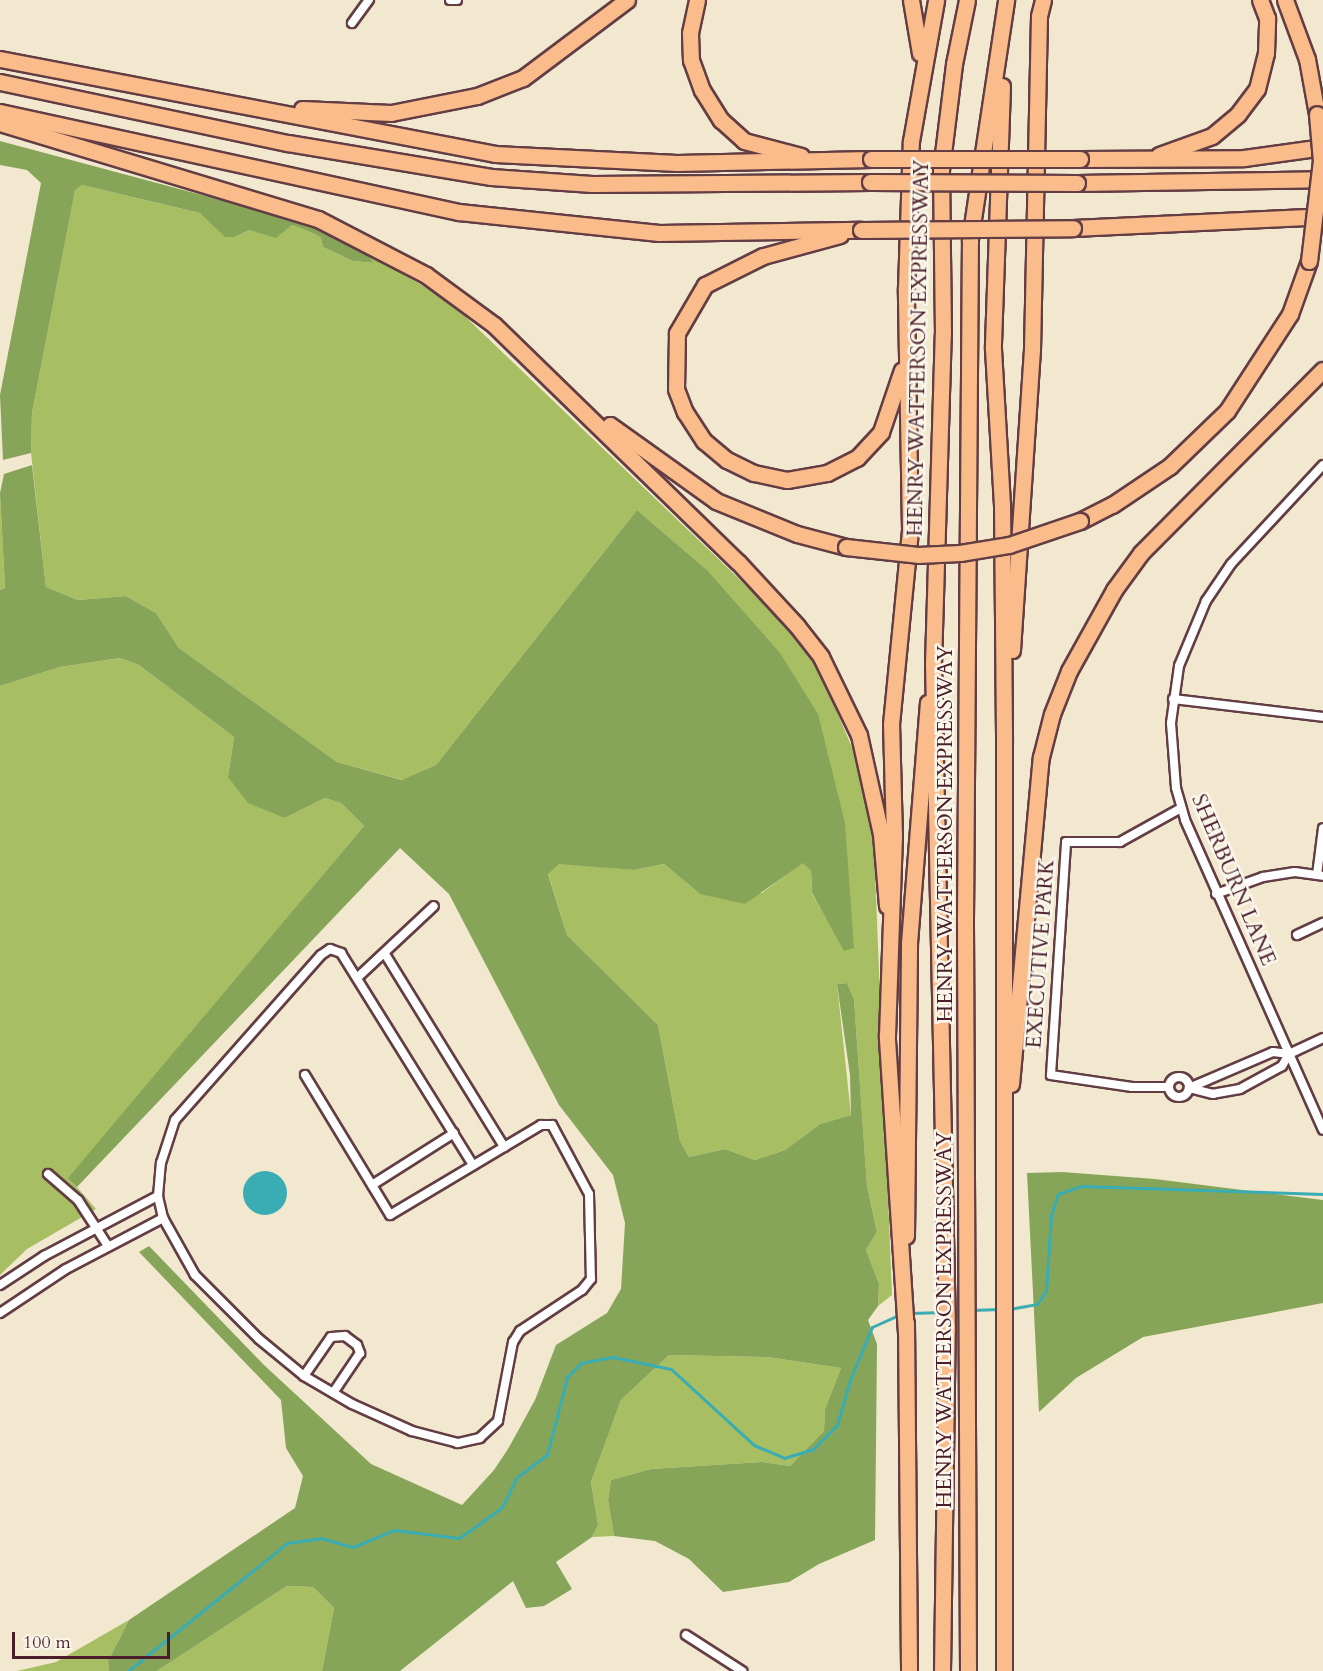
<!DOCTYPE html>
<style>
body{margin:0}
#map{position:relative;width:1323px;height:1671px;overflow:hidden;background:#f2e8cf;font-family:Cardo,serif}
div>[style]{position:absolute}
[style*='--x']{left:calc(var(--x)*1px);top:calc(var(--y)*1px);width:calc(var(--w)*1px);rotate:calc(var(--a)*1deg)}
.green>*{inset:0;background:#a8be62}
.forest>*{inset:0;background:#86a558}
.water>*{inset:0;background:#3aacb3}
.round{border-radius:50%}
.stream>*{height:3px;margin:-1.5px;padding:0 1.5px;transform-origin:1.5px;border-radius:1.5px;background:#3aacb3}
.roads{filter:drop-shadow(2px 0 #633d44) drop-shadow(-2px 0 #633d44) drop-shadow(0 2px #633d44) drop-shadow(0 -2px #633d44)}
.street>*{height:8px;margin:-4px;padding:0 4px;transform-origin:4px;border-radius:4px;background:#fff}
.street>.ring{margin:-4px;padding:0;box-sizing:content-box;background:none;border:8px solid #fff;border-radius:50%}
.highway>*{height:15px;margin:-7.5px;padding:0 7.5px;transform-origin:7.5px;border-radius:7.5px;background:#fabc8b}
.bridges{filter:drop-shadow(2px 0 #633d44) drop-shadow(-2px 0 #633d44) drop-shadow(0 2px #633d44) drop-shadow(0 -2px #633d44)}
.highway-bridge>*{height:15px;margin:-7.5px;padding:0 7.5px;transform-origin:7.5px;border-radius:7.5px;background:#fabc8b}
span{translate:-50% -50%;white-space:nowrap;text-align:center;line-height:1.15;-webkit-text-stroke:5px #fbf7ec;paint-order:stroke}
.street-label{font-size:21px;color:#4a1f2b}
.scale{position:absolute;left:12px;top:1632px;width:158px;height:27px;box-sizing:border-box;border:3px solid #4a1f2b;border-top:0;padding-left:8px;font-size:18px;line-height:21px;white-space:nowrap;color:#4a1f2b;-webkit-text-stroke:4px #fbf7ec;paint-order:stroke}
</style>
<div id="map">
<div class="green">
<div style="clip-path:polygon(82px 185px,200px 213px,235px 237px,249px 230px,276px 237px,292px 225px,315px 234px,321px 238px,323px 247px,353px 261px,372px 263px,367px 254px,448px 300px,783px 621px,820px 673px,857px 759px,874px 846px,892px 1295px,878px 1306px,879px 1284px,866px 1250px,877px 1232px,867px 1186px,854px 999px,847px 983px,837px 984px,851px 1115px,820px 1124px,785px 1150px,755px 1160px,725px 1149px,689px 1157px,680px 1141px,658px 1025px,567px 935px,548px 873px,559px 863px,634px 870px,664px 864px,700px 894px,762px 893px,803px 862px,811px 871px,812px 894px,845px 950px,706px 569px,637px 510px,436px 765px,403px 780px,337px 762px,179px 648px,156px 613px,126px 596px,78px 600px,46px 587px,31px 453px,32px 413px,75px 189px)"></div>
<div style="clip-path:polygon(0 493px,5px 588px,0 590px)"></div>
<div style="clip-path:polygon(120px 658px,139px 665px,234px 737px,228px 777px,285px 818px,325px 798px,341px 803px,364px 826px,69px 1178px,96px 1209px,27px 1249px,0 1275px,0 686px,60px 667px)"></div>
<div style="clip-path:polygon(669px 1355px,767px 1357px,841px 1368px,825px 1409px,824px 1431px,790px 1466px,762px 1462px,651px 1469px,611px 1480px,608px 1500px,614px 1536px,592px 1537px,598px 1525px,591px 1482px,621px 1400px)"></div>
<div style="clip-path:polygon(287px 1586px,313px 1587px,334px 1608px,322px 1671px,157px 1671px)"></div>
<div style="clip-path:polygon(129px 1620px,108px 1661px,109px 1671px,17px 1671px,56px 1662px)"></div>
</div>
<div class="forest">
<div style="clip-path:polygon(0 141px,303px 222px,367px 254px,373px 263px,353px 261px,323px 247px,321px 238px,315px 234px,292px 225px,276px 238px,249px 230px,235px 237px,225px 237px,200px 213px,82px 185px,75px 190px,32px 413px,31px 453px,3px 460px,0 395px,41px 183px,27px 170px,0 165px)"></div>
<div style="clip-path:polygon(32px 465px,46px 587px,78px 600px,126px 596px,156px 613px,179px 648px,337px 762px,402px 780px,436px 765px,637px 510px,706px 569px,780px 653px,818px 714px,845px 823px,854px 948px,844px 951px,812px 893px,811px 871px,803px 863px,745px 904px,700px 894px,664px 864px,634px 870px,559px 864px,548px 874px,567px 935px,658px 1025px,680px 1141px,689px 1157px,725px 1149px,755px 1160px,785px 1150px,820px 1124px,851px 1115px,850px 1075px,837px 984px,847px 983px,854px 999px,867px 1186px,877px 1232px,866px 1250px,879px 1284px,878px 1306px,868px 1320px,877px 1344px,875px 1540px,819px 1564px,789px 1582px,723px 1592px,689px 1559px,655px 1541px,614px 1536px,608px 1500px,611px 1480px,651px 1469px,762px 1462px,790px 1466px,824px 1431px,825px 1409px,841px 1368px,767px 1357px,669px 1355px,621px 1400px,591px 1482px,598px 1525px,592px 1537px,556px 1562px,572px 1589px,544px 1606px,526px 1608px,513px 1581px,400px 1671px,322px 1671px,334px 1608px,313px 1587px,287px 1586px,157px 1671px,109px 1671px,108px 1661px,129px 1620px,295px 1508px,303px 1476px,286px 1448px,281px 1400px,139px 1252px,149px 1246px,264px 1365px,371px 1464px,462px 1505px,494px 1470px,508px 1449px,535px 1400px,556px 1345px,607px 1313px,621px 1289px,625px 1223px,613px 1175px,559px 1105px,449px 894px,400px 848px,77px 1187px,68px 1178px,364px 826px,341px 803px,325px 798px,285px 818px,248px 803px,228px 777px,234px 737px,139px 665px,120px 658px,60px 667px,0 686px,0 590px,5px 588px,0 493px,4px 474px)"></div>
<div style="clip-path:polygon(1062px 1172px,1155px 1179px,1323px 1200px,1323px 1303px,1143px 1337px,1076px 1378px,1039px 1412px,1027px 1173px)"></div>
</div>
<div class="water">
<div class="round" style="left:243px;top:1171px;width:44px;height:44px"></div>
</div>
<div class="stream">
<div style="--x:1009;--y:1309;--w:28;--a:-10"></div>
<div style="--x:1037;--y:1304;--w:16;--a:-55"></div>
<div style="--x:1046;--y:1291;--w:76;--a:-86.2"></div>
<div style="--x:1051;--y:1215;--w:22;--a:-72"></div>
<div style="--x:1058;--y:1194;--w:24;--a:-19"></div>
<div style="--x:1081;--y:1186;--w:242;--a:1.9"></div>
<div style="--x:971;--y:1310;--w:29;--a:-2"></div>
<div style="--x:911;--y:1313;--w:32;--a:-2"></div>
<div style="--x:128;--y:1671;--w:204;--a:-38.8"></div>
<div style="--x:287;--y:1543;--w:34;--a:-8"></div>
<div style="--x:321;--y:1538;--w:33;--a:16"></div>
<div style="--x:353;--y:1547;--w:44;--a:-22.5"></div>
<div style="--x:394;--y:1530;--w:65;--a:7"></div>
<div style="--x:459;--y:1538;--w:28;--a:-35"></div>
<div style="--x:482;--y:1522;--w:25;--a:-37"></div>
<div style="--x:502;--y:1507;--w:32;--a:-64"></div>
<div style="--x:516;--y:1478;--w:39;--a:-37"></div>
<div style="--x:547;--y:1455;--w:81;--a:-75.6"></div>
<div style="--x:567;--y:1377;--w:20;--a:-45"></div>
<div style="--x:581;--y:1363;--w:33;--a:-11"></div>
<div style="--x:613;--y:1357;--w:59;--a:11.7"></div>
<div style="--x:671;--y:1369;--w:113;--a:42.5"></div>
<div style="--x:754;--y:1445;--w:33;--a:23"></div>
<div style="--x:784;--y:1458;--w:30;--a:-17"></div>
<div style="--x:813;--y:1449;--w:34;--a:-45"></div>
<div style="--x:837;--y:1425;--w:47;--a:-73.9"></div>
<div style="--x:850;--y:1380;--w:57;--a:-67.5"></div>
<div style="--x:872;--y:1327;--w:32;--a:-24"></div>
</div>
<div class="roads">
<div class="street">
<div style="--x:450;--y:0;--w:7;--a:0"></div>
<div style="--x:352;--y:23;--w:29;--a:-54"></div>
<div style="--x:1323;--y:465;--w:135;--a:132.9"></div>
<div style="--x:1231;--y:564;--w:45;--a:124"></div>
<div style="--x:1206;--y:601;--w:70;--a:112.6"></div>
<div style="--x:1179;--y:666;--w:58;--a:98"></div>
<div style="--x:1171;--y:723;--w:65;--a:85.6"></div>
<div style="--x:1176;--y:788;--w:33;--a:74"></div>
<div style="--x:1185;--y:820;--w:339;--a:66"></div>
<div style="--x:1173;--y:699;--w:151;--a:6.8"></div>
<div style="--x:1317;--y:875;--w:47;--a:-82.7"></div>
<div style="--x:1216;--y:894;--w:50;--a:-19.9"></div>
<div style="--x:1263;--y:877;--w:32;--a:-9"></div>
<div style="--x:1295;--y:872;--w:28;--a:8"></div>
<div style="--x:1297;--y:935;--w:29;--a:-25"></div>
<div style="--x:385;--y:954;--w:227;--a:58.3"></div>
<div style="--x:357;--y:978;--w:105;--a:-43.1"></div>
<div style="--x:1273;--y:1052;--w:16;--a:7"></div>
<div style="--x:1289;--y:1054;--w:14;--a:120"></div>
<div style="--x:1282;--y:1066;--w:48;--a:151.3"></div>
<div style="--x:1240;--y:1089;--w:27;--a:170"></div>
<div style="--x:1213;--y:1094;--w:25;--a:-166"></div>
<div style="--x:1189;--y:1088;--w:91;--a:-23.2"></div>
<div style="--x:1289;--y:1054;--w:38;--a:-25"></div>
<div style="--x:305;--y:1075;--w:164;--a:58.7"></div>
<div style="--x:390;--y:1215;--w:176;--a:-30.8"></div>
<div style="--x:541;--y:1125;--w:11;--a:0"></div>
<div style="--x:552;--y:1125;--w:78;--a:61.8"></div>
<div style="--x:589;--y:1194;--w:85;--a:88.7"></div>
<div style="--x:591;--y:1279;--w:14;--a:129"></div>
<div style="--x:582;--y:1290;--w:74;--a:146.5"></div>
<div style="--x:520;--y:1331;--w:13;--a:122"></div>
<div style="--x:513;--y:1342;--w:80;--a:100.8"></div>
<div style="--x:498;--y:1421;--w:25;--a:137"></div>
<div style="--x:480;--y:1438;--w:23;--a:167"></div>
<div style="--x:458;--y:1443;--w:48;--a:-165.4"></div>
<div style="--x:412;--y:1431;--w:66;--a:-155.8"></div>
<div style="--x:352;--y:1404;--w:56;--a:-149.7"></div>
<div style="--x:304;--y:1376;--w:58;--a:-140.6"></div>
<div style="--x:259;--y:1339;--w:91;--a:-135"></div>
<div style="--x:195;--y:1275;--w:65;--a:-119.3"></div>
<div style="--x:163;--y:1218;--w:23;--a:-103"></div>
<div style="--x:158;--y:1196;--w:33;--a:-85"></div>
<div style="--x:161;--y:1163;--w:45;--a:-72"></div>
<div style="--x:175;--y:1120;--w:220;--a:-48.5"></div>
<div style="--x:321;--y:955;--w:11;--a:-34"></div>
<div style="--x:330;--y:949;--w:12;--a:20"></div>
<div style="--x:341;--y:953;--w:250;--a:58.1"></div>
<div class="ring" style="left:1169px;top:1077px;width:12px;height:12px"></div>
<div style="--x:1169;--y:1087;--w:37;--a:180"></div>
<div style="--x:1132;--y:1087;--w:82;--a:-171.6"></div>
<div style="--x:1051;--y:1075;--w:233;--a:-86.3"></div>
<div style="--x:1066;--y:842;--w:54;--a:0"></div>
<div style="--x:1120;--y:842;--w:70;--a:-29.1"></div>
<div style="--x:48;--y:1174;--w:40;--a:41"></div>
<div style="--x:78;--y:1200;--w:55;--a:56.9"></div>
<div style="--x:372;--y:1185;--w:97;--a:-32.4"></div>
<div style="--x:0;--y:1285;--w:53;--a:-33.4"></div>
<div style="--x:44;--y:1256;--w:129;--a:-27.8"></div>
<div style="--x:0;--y:1313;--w:79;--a:-33.7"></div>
<div style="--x:66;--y:1269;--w:110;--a:-27.7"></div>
<div style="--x:304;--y:1376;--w:47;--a:-55.3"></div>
<div style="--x:331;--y:1337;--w:14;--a:-4"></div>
<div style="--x:345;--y:1336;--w:15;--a:37"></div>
<div style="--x:357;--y:1345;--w:9;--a:69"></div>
<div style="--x:360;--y:1353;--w:48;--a:124"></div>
<div style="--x:686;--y:1635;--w:67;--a:32.7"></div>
</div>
<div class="highway">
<div style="--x:697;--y:0;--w:34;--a:102"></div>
<div style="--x:690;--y:33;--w:27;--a:88"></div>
<div style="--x:691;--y:60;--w:32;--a:70"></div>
<div style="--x:702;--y:90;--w:36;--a:58"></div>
<div style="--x:721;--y:120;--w:31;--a:42"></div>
<div style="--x:744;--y:141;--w:59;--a:14.7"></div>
<div style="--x:911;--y:0;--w:54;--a:80.4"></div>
<div style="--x:1285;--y:0;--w:63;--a:69.6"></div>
<div style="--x:1307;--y:59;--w:56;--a:79.7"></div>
<div style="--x:0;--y:59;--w:504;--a:10.86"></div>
<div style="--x:495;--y:154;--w:182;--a:2.8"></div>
<div style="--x:677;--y:163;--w:194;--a:-1.2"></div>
<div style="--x:0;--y:82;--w:294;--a:12"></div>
<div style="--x:288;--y:143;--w:206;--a:9.5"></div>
<div style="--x:491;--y:177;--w:101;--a:4"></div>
<div style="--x:592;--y:184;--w:278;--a:-0.4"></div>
<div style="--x:1002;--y:86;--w:263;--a:92"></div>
<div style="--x:993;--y:349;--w:156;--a:86.7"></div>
<div style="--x:1002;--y:505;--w:236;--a:89.5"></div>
<div style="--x:1004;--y:741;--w:930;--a:90"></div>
<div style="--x:302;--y:109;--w:89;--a:2.6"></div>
<div style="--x:391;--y:113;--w:88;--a:-11.2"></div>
<div style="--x:477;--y:96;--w:49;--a:-21.4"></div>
<div style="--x:523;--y:78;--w:130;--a:-36.9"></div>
<div style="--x:0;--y:112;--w:470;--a:12.3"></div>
<div style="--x:459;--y:212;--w:201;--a:6"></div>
<div style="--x:659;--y:233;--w:202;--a:-0.9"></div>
<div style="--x:0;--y:123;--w:332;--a:16.8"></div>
<div style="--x:318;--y:219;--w:122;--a:27.4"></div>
<div style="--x:426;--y:275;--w:84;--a:36.3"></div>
<div style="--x:494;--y:325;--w:340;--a:44.2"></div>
<div style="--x:738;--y:562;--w:87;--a:47.3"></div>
<div style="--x:797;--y:626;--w:39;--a:52"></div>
<div style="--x:821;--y:657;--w:87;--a:64"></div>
<div style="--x:859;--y:735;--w:101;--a:77.5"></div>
<div style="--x:881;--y:834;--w:72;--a:85.2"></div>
<div style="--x:1159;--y:155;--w:56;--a:-19.7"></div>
<div style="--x:1212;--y:136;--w:34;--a:-40"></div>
<div style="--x:1238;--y:114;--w:31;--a:-53"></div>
<div style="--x:1257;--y:89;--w:37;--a:-76"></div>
<div style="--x:1266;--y:53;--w:35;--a:-88"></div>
<div style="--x:1267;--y:18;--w:19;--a:-111"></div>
<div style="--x:1080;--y:159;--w:164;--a:-0.3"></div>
<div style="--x:1244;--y:158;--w:80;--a:-7.9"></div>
<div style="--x:1077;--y:183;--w:246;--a:-0.9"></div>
<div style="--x:1073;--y:228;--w:250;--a:-2.7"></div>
<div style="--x:840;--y:235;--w:80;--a:164.7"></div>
<div style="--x:763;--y:256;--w:65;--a:153.4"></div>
<div style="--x:705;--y:285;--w:56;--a:120.3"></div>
<div style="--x:677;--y:333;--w:56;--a:91"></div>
<div style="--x:676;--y:389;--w:25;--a:69"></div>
<div style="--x:685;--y:412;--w:35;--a:57"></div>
<div style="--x:704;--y:441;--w:30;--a:40"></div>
<div style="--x:727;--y:460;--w:30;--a:26"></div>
<div style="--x:754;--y:473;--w:34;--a:12"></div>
<div style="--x:787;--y:480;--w:41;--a:-9.9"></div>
<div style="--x:827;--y:473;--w:34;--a:-27"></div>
<div style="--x:857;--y:458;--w:35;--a:-47"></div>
<div style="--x:881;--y:432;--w:65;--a:-71.3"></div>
<div style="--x:610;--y:425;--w:130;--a:35.6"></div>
<div style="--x:716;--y:501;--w:87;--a:22.2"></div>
<div style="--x:797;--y:534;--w:51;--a:14.9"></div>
<div style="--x:1080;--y:521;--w:36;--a:-27"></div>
<div style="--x:1112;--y:505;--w:70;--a:-33.9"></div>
<div style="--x:1170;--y:466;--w:79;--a:-44"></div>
<div style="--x:1227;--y:411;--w:116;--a:-57"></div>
<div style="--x:1290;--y:314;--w:56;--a:-70.3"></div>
<div style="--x:1012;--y:650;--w:301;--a:-86.2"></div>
<div style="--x:1032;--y:350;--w:334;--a:-88.8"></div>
<div style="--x:1039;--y:16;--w:16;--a:-76"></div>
<div style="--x:1011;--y:1084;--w:328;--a:-84.8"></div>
<div style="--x:1041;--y:757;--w:44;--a:-75.7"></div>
<div style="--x:1052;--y:714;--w:46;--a:-68.4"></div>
<div style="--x:1069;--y:671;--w:93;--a:-60.9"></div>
<div style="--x:1114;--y:590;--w:46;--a:-53.9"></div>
<div style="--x:1141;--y:553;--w:258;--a:-45.2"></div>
<div style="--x:906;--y:1236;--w:293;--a:-89.4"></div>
<div style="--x:909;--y:943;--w:241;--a:-85.5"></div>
<div style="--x:906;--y:1323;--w:348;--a:89.5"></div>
<div style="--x:906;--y:1333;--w:298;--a:-93.7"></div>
<div style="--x:887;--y:1036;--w:199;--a:-88"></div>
<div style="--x:894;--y:837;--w:113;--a:-91.5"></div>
<div style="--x:891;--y:724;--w:196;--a:-84.4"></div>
<div style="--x:910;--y:529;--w:241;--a:-91"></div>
<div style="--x:906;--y:288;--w:147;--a:-88.1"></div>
<div style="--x:911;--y:141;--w:143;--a:-79.9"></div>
<div style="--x:942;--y:1671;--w:341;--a:-89.2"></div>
<div style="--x:947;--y:1330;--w:666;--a:-91.2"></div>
<div style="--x:933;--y:664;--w:330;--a:-88.3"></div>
<div style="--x:943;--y:334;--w:164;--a:-90.7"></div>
<div style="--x:941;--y:170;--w:107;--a:-83"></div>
<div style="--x:954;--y:64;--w:65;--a:-78.5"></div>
<div style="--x:968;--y:1671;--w:752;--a:-90.23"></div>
<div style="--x:965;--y:919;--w:680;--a:-89.58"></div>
<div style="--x:970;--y:239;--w:242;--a:-81.4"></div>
</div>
</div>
<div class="bridges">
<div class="highway-bridge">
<div style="--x:871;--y:159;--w:209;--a:0"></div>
<div style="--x:870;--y:182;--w:207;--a:0.3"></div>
<div style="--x:861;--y:230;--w:212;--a:-0.5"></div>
<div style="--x:1309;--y:261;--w:101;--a:-83.2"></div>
<div style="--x:1321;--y:161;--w:47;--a:-94.9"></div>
<div style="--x:846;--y:547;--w:72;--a:6.3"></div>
<div style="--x:918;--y:555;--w:42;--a:-2.7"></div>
<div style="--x:960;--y:553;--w:50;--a:-9.3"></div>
<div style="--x:1009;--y:545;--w:75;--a:-18.7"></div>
</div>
</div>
<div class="street-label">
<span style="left:919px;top:348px;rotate:-89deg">HENRY WATTERSON EXPRESSWAY</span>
<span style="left:946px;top:834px;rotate:-90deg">HENRY WATTERSON EXPRESSWAY</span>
<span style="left:1233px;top:880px;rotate:67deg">SHERBURN LANE</span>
<span style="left:1041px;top:954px;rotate:-86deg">EXECUTIVE PARK</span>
<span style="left:945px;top:1320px;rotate:-90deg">HENRY WATTERSON EXPRESSWAY</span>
</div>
<div class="scale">100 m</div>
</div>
